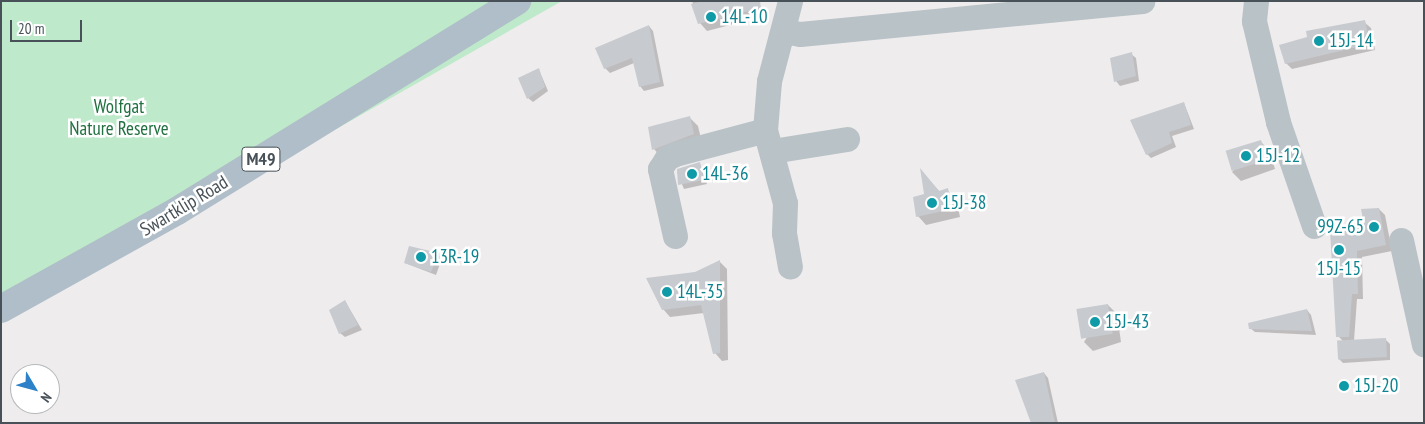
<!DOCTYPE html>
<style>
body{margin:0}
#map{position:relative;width:1425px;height:424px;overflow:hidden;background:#efeced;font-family:"PT Sans Narrow",sans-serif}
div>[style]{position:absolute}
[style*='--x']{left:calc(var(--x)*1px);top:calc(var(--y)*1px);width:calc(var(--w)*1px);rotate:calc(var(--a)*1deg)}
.green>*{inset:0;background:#bee9ca}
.shadow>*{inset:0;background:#0003}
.building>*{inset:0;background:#c7cacf;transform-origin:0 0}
.minor>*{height:25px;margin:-12.5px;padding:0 12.5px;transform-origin:12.5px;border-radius:12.5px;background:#b9c2c7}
.major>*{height:28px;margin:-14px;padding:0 14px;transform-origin:14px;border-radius:14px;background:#afbec8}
.dots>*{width:14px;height:14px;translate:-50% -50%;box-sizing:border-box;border:2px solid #fff;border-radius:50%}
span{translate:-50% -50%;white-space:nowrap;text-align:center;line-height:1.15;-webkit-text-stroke:5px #fff;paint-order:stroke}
.shield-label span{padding:1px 4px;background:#fff;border:1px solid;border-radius:4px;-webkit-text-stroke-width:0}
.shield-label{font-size:18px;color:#475157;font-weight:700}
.culture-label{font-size:19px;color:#0d838f}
.left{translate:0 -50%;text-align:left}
.right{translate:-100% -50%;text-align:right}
.park-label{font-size:19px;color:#207040}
.street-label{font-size:19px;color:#475157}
.frame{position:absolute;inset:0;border:2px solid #475157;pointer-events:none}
.north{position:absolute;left:10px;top:364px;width:50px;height:50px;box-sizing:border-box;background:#fff;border:1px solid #b5b9bc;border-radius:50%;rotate:127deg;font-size:14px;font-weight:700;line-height:20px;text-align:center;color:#475157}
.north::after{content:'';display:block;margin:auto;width:18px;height:22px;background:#2c81c9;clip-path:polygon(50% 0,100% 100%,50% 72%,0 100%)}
.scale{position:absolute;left:10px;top:20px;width:72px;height:22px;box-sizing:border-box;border:2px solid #475157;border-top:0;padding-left:6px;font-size:15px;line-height:18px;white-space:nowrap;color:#475157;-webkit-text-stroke:4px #fff;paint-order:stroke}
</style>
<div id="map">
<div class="green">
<div style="clip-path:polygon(1px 1px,562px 1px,1px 319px)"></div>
</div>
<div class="shadow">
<div style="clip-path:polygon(692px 1px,757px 1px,761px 17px,707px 31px,700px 23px)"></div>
<div style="clip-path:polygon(1364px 22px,1371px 28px,1375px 50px,1292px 69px,1286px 63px)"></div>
<div style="clip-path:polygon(649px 26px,653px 31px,664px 86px,644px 91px,640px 86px,634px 63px,610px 73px,605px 68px)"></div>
<div style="clip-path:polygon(1131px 54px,1136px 58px,1139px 81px,1120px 86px,1116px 81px)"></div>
<div style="clip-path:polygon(539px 70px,548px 91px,533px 102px,528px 98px)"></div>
<div style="clip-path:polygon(1184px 103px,1194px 129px,1172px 136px,1176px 147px,1151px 158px,1147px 154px)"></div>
<div style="clip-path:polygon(689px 117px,698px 126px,702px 143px,662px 158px,654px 149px)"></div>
<div style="clip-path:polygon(1261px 142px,1269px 150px,1275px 169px,1241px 181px,1232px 172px)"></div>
<div style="clip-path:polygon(700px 164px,707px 184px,684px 189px,677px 172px)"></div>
<div style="clip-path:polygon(922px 172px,940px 192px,947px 190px,956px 198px,960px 217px,926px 225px,918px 216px,925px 195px)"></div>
<div style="clip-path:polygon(1379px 209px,1385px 215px,1392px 251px,1362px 257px,1363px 299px,1357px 299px,1354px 341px,1385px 339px,1390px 344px,1390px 360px,1343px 363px,1339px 359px,1343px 341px,1338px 336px,1331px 231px,1365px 226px)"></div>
<div style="clip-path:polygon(438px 254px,442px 258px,436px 275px,405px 263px)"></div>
<div style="clip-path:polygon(720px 262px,727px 269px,728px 360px,722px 361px,715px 353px,704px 313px,670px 317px,663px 309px,695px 273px)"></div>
<div style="clip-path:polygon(345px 301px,362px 330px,345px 337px,340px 333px)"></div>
<div style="clip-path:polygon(1108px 305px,1117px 314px,1121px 342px,1093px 351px,1084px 342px)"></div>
<div style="clip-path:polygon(1307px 310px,1311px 315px,1316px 335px,1255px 332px,1250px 328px)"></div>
<div style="clip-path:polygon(1044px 373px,1048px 378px,1058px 423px,1032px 423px)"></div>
</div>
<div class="building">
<div style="clip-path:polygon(703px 1px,760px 1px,761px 8px,698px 24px,691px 4px)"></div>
<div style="clip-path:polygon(1365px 20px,1370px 44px,1285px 64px,1279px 45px,1307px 37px,1306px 31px)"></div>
<div style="clip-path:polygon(649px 25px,660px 82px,639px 87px,632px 58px,604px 69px,595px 48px)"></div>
<div style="clip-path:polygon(1132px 52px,1136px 76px,1114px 82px,1110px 58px)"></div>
<div style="clip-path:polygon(539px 68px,545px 87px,527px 99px,518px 78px)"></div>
<div style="clip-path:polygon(1184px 102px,1191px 125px,1169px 132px,1172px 143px,1146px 155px,1130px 120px)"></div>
<div style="clip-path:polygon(690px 116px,694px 134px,652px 150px,648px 127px)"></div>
<div style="left:1261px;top:140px;width:21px;height:37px;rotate:73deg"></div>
<div style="clip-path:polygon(700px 162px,704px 180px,678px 185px,677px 169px)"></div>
<div style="clip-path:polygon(920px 168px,939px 191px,948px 188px,952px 209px,916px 217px,913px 197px,924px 194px)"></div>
<div style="clip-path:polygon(1379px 208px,1386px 245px,1357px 251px,1358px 294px,1352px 294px,1349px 337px,1336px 337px,1330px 230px,1364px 225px,1361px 209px)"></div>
<div style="clip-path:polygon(409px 246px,439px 253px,431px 272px,404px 263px)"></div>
<div style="clip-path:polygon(720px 260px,720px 353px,713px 354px,701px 305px,662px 310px,646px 278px,695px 272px)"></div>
<div style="clip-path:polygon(345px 300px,358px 325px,339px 334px,329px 310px)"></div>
<div style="left:1108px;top:304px;width:30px;height:32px;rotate:81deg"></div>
<div style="clip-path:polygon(1307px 309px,1312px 331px,1249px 329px,1248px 323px)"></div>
<div style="left:1386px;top:338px;width:19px;height:49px;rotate:87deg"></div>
<div style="clip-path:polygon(1044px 372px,1055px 423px,1031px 423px,1015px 380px)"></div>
</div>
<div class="minor">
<div style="--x:1256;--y:1;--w:20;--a:96"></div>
<div style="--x:1254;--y:21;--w:104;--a:76.6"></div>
<div style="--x:1278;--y:122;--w:110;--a:70.9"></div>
<div style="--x:784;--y:31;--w:16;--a:11"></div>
<div style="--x:800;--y:34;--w:344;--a:-5.5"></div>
<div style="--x:765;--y:130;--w:76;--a:74.7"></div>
<div style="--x:785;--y:203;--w:30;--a:92"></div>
<div style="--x:784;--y:233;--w:34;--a:80"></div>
<div style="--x:772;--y:151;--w:76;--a:-9.1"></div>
<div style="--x:675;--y:236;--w:69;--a:-102.6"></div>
<div style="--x:660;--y:169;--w:13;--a:-58"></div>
<div style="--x:667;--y:158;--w:9;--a:-27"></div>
<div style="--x:675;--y:154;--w:93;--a:-14.9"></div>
<div style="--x:765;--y:130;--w:49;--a:-85.3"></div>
<div style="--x:769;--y:81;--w:83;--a:-75.3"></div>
<div style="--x:1401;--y:240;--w:107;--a:77.6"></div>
</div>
<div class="major">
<div style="--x:1;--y:309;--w:201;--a:-29.1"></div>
<div style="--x:177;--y:211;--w:400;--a:-31.7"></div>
</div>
<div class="dots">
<div style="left:711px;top:17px;background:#0f9aa8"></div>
<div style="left:1319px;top:41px;background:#0f9aa8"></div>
<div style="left:1246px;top:156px;background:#0f9aa8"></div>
<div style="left:692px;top:174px;background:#0f9aa8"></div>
<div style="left:932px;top:203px;background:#0f9aa8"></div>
<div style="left:1374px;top:227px;background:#0f9aa8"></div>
<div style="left:1339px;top:250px;background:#0f9aa8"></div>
<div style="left:421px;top:257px;background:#0f9aa8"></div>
<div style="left:667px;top:292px;background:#0f9aa8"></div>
<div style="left:1095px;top:322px;background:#0f9aa8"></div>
<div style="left:1344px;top:386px;background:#0f9aa8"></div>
</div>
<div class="shield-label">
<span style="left:261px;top:159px">M49</span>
</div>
<div class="culture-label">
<span class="left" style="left:721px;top:17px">14L-10</span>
<span class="left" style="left:1329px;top:41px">15J-14</span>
<span class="left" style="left:1256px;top:156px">15J-12</span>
<span class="left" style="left:702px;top:174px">14L-36</span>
<span class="left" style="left:942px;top:203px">15J-38</span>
<span class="right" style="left:1364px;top:227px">99Z-65</span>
<span class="left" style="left:431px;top:257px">13R-19</span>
<span style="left:1339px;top:269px">15J-15</span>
<span class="left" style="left:677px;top:292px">14L-35</span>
<span class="left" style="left:1105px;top:322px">15J-43</span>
<span class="left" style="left:1354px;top:386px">15J-20</span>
</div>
<div class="park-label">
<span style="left:119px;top:118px">Wolfgat<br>Nature Reserve</span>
</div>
<div class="street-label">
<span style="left:184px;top:206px;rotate:-31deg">Swartklip Road</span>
</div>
<div class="frame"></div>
<div class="north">N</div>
<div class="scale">20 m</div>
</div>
